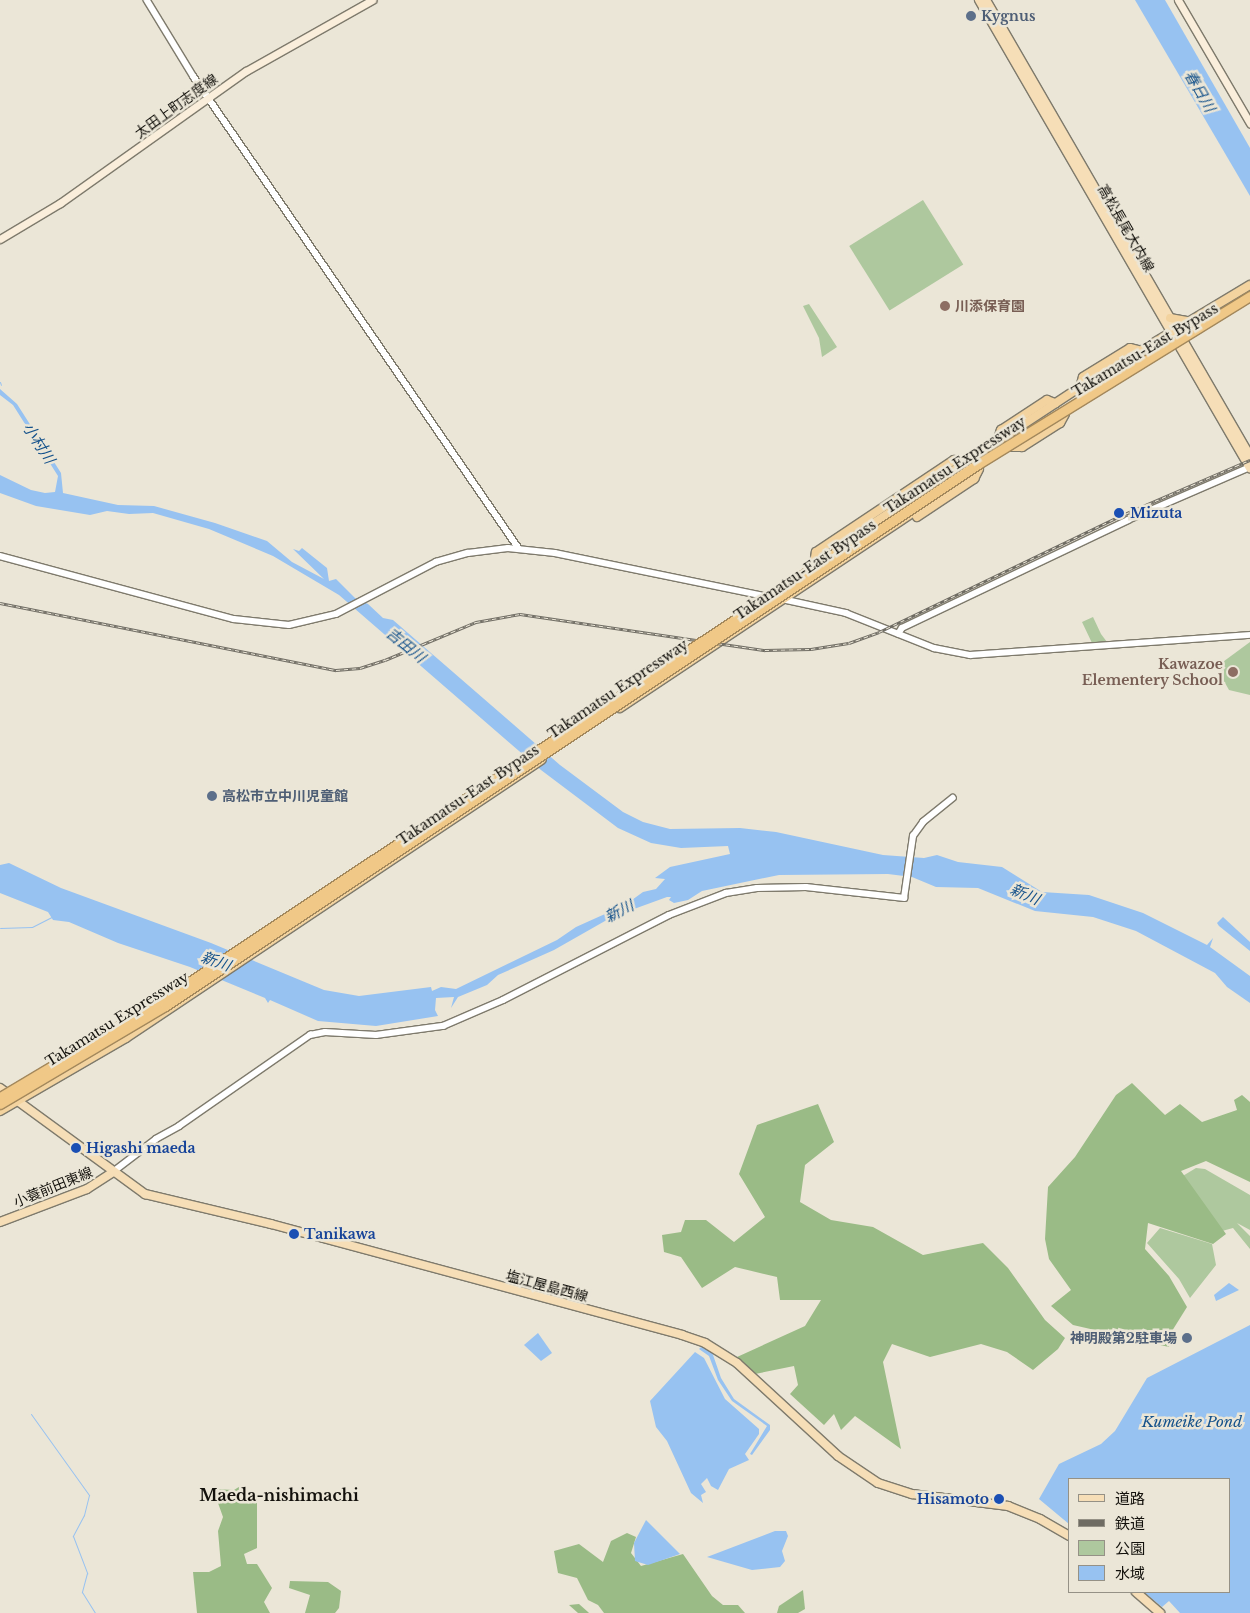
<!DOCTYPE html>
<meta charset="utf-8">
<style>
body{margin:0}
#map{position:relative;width:1250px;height:1613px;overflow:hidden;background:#ebe6d7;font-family:"Libre Baskerville","Noto Sans JP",serif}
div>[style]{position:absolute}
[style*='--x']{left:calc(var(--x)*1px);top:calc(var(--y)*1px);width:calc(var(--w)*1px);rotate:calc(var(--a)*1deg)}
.green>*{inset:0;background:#aec89e;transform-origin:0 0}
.forest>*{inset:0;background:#9abb86}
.water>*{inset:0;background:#97c2f1}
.stream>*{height:1px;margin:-0.5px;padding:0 0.5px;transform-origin:0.5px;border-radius:0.5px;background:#97c2f1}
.roads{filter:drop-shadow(1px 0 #7e7a6c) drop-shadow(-1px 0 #7e7a6c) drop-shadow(0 1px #7e7a6c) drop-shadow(0 -1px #7e7a6c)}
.tertiary>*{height:5.5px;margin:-2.75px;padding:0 2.75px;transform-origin:2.75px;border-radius:2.75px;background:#fff}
.secondary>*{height:7px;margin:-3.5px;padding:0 3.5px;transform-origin:3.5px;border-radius:3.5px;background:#faeedb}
.primary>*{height:8px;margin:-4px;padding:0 4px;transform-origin:4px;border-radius:4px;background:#f6deb7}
.trunk>*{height:8px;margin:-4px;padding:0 4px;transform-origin:4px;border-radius:4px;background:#f3d39f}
.rail>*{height:3px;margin-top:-1.5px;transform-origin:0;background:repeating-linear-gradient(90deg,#ebe6d7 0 4px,#6f6c63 0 8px);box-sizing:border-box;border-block:1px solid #6f6c63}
.bridges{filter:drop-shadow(1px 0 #a3885c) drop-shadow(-1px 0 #a3885c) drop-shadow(0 1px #a3885c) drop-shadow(0 -1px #a3885c)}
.motorway-bridge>*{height:9px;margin:-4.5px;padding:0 4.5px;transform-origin:4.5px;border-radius:4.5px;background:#f0c887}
.dots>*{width:14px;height:14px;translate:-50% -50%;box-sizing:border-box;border:2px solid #ebe6d7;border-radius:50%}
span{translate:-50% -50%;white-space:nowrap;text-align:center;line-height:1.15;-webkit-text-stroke:5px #ebe6d7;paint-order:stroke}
.service-label{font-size:14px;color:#4e5e75;font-weight:700}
.left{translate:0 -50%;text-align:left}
.right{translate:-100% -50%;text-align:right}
.street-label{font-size:14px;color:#13110c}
.education-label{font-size:14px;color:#785e54;font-weight:700}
.transit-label{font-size:14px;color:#164399;font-weight:700}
.water-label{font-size:15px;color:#15528b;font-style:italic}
.quarter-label{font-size:16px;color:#13110c;font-weight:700}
.legend{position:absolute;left:1068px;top:1478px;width:162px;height:115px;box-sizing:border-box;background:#ebe6d7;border:1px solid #959186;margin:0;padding:6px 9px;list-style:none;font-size:15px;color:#13110c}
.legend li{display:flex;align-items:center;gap:10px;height:25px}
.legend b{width:25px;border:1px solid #959186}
</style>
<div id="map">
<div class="green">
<div style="left:923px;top:200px;width:76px;height:87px;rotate:58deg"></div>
<div style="clip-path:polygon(809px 304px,837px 347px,822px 357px,819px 338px,803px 306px)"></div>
<div style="clip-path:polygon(1093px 617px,1101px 634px,1107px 642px,1092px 643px,1082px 622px)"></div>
<div style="clip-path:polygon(1250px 642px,1250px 695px,1229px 690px,1216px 667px)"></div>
<div style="clip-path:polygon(1196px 1168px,1205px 1169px,1250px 1195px,1250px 1230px,1237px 1223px,1250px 1236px,1250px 1249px,1233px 1228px,1222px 1231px,1181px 1177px)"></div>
<div style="clip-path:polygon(1160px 1228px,1212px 1244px,1216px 1265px,1190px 1298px,1179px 1279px,1147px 1243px)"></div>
</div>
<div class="forest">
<div style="clip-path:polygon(1132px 1083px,1165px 1115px,1180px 1104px,1202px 1122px,1237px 1110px,1234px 1100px,1242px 1095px,1250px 1102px,1250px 1182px,1206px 1161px,1181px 1171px,1226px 1234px,1213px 1244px,1148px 1223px,1145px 1249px,1169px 1276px,1187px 1307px,1172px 1331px,1169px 1347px,1073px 1325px,1051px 1306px,1071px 1290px,1049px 1259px,1045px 1239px,1048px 1187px,1075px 1157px,1116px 1095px)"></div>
<div style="clip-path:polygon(818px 1104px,834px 1142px,805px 1165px,800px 1202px,831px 1220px,873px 1227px,923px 1255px,983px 1243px,1008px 1268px,1045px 1320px,1065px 1338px,1058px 1349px,1033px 1370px,1007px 1352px,981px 1344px,930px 1357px,892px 1344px,883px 1362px,901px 1449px,855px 1416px,841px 1430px,834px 1414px,824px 1425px,790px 1394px,798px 1385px,794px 1366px,755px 1374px,737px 1357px,805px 1326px,821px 1300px,780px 1300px,777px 1277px,735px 1267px,702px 1288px,681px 1257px,664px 1252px,662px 1235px,681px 1232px,685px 1220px,706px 1220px,734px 1242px,765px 1217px,739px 1174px,757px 1125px)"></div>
<div style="clip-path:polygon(242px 1485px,257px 1499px,257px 1548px,244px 1554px,247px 1564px,257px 1564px,272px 1588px,264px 1602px,270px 1613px,197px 1613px,193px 1572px,209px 1572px,221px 1566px,218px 1531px,223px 1517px,213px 1489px,234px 1490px)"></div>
<div style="clip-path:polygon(627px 1533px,636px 1537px,631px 1553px,641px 1566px,683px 1554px,712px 1596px,723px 1605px,738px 1605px,745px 1613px,604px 1613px,598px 1605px,588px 1600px,577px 1578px,558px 1573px,554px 1551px,579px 1544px,603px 1562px,611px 1541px)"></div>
<div style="clip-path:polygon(290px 1581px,328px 1582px,341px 1591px,339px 1608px,335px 1613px,305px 1613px,310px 1595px,289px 1588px)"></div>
<div style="clip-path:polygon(803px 1590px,805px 1609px,798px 1613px,777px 1613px,779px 1606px)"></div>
<div style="clip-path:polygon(579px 1604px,588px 1612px,589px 1613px,578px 1613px,569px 1605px)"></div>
</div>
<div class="water">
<div style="clip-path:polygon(1135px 0,1165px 0,1250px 148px,1250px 196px)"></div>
<div style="clip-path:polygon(0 389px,17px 404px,61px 473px,63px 493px,118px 505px,154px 506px,215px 523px,267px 541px,292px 562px,324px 579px,293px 549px,299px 551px,302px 548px,327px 568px,329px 581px,336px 579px,355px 598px,368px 604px,383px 618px,393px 620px,560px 765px,623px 812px,643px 822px,670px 829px,740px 828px,776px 832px,883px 855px,924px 858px,937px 855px,958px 862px,1002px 867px,1042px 892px,1089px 895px,1143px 913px,1207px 945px,1213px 938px,1210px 947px,1250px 976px,1250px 1003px,1227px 987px,1215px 973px,1136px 931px,1093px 917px,1035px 911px,978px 888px,936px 887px,912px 877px,888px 874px,779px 875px,702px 891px,688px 900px,674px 903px,669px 900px,671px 897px,667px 897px,612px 917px,554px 950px,498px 975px,487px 985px,458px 997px,451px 1008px,454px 997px,436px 998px,435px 1010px,438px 1016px,376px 1026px,318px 1021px,270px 1000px,268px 1003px,265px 998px,190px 967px,118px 943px,69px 922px,53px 920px,48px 912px,0 893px,0 865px,9px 863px,61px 888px,211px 943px,324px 990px,359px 996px,431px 987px,432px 991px,441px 987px,456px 989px,557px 940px,576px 927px,625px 905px,643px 892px,656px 889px,665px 879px,655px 878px,670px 867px,730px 854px,728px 846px,681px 848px,651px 843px,618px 828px,541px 770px,339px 595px,273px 556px,209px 529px,153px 513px,129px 514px,107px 511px,90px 515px,36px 506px,0 493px,0 475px,31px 490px,45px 493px,55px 492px,58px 476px,13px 405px,0 395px)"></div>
<div style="clip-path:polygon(1223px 917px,1250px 942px,1250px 951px,1219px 926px,1217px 923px)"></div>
<div style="clip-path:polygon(1229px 1283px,1239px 1290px,1216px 1301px,1214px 1295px)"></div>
<div style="clip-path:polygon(1250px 1325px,1250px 1613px,1180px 1613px,1169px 1601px,1162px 1607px,1144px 1592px,1229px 1592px,1229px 1479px,1069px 1479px,1069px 1524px,1039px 1499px,1059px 1464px,1101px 1444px,1115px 1431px,1147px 1378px)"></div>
<div style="clip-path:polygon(538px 1333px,552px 1353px,541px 1361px,524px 1345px)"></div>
<div style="clip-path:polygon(701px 1347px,712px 1352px,721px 1378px,734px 1399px,770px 1425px,770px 1430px,752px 1455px,750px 1454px,767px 1426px,732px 1401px,718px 1380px,709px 1356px,699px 1349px)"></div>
<div style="clip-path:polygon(695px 1352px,704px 1358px,725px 1399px,759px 1429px,759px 1434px,745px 1454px,749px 1460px,729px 1469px,718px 1490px,711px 1486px,707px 1478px,701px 1484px,706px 1492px,701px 1495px,703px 1503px,691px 1493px,667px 1441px,656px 1427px,650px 1401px)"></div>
<div style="clip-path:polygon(646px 1520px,680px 1554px,648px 1565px,635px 1561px,634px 1543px)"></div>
<div style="clip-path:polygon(775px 1531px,786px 1531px,788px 1536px,782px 1551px,785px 1561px,780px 1567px,752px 1570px,707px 1557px)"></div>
</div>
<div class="stream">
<div style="--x:0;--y:382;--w:3;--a:72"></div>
<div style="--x:0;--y:928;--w:32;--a:-2"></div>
<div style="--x:32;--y:927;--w:22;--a:-27"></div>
<div style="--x:31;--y:1414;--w:100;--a:54.4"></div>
<div style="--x:89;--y:1495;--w:21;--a:104"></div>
<div style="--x:84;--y:1515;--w:24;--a:118"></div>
<div style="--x:73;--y:1536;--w:40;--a:69"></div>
<div style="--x:87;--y:1573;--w:20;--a:105"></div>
<div style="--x:82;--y:1592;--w:25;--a:58"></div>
</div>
<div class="roads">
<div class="tertiary">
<div style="--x:147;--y:0;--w:90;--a:58.6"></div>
<div style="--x:194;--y:77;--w:571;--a:55.42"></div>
<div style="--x:0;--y:556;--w:242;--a:15.1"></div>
<div style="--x:234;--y:619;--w:55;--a:6.2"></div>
<div style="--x:289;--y:625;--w:48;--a:-13.2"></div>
<div style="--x:336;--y:614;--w:113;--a:-27.5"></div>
<div style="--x:436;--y:562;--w:33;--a:-16"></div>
<div style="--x:468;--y:553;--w:40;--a:-7.1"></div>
<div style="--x:508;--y:548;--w:47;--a:6.1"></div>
<div style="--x:555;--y:553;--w:219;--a:11.6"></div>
<div style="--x:782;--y:599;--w:66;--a:12.3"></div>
<div style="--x:846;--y:613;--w:95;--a:21.7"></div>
<div style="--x:934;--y:648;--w:37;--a:11"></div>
<div style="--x:970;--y:655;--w:281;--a:-4.1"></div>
<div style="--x:898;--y:634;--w:7;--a:-56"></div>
<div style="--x:902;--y:628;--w:250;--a:-25.5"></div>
<div style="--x:1128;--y:520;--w:133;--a:-23.5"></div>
<div style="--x:113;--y:1172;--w:54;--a:-37.5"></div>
<div style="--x:156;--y:1139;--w:26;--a:-29"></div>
<div style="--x:179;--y:1126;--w:160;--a:-34.8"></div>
<div style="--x:310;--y:1035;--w:15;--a:-11"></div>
<div style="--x:325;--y:1032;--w:51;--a:3.4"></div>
<div style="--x:376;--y:1035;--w:68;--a:-7.7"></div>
<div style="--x:443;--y:1026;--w:65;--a:-23.4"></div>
<div style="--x:503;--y:1000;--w:186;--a:-27.1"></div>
<div style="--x:669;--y:915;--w:61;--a:-21.1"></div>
<div style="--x:726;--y:893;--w:31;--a:-9"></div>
<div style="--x:757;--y:888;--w:49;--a:-1.2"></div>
<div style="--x:806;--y:887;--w:99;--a:6.4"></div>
<div style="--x:904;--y:898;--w:63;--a:-81.7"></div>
<div style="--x:913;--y:836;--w:17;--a:-54"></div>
<div style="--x:923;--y:822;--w:38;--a:-39"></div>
</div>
<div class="secondary">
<div style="--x:1178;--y:0;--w:143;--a:59.7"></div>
<div style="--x:0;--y:239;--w:70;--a:-31"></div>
<div style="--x:60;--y:203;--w:228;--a:-35.4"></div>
<div style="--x:246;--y:71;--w:145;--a:-29.4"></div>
</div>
<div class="primary">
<div style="--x:979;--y:0;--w:541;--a:59.93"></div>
<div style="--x:986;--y:0;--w:527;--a:59.93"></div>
<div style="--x:0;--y:1088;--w:180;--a:36.2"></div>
<div style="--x:145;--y:1194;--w:130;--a:13.4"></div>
<div style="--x:271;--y:1224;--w:426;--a:15.1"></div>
<div style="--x:682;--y:1335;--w:24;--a:19"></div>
<div style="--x:705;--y:1343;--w:38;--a:32"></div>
<div style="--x:737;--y:1363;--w:137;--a:42.6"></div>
<div style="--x:838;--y:1456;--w:48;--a:34"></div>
<div style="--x:878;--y:1483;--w:36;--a:18"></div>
<div style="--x:912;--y:1494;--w:97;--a:7.1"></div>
<div style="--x:1008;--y:1506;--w:35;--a:22"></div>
<div style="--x:1040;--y:1519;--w:34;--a:30"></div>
<div style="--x:0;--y:1222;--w:93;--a:-20.8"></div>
<div style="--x:87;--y:1189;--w:31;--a:-33"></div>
<div style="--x:1136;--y:1592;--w:32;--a:41"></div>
</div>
<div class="trunk">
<div style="--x:1170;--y:318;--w:17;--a:10"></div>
<div style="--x:1080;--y:387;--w:10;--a:-73"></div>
<div style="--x:1083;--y:377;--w:55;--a:-31.7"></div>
<div style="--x:1130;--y:348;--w:9;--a:13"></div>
<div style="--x:997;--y:441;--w:12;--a:-70"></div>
<div style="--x:1001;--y:430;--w:55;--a:-33.1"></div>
<div style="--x:1047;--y:400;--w:9;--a:21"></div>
<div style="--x:1012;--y:447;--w:10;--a:0"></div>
<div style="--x:1022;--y:447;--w:45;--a:-32.3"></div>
<div style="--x:1060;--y:423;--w:10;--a:-61"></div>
<div style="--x:917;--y:517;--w:69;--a:-33.7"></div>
<div style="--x:974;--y:479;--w:11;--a:-63"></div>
<div style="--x:854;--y:536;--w:271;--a:-33.4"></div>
<div style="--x:1080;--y:387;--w:198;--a:-31"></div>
<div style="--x:814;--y:563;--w:11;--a:-80"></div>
<div style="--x:816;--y:552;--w:166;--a:-33.7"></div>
<div style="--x:954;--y:460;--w:12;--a:5"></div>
<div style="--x:620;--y:708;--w:384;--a:-33.7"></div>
<div style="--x:0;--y:1111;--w:146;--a:-30.1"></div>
<div style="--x:126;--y:1038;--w:500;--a:-33.8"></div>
</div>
</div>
<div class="rail">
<div style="--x:0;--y:603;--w:343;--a:11.3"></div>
<div style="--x:336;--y:670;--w:24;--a:-5"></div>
<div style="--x:360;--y:668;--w:26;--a:-18"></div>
<div style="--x:385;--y:660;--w:99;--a:-22.7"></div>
<div style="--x:476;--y:622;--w:45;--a:-10.3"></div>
<div style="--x:520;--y:614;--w:248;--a:8.4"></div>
<div style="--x:765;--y:650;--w:46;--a:-1.2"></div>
<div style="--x:811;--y:649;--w:38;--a:-9"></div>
<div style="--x:849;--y:643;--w:32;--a:-20"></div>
<div style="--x:879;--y:632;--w:265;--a:-25.7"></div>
<div style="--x:1118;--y:517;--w:144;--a:-23.4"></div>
</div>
<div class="bridges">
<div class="motorway-bridge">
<div style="--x:0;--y:1097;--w:187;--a:-30.8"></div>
<div style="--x:161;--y:1001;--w:842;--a:-33.61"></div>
<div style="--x:0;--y:1104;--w:192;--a:-30.7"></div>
<div style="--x:165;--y:1006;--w:977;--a:-33.69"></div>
<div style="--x:978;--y:464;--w:320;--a:-31.7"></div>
</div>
</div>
<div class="dots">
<div style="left:971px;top:16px;background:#5c6f8a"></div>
<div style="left:945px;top:306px;background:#8d6e63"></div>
<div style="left:1119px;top:513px;background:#1a4fb4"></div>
<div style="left:1233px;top:672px;background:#8d6e63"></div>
<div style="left:212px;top:796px;background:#5c6f8a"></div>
<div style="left:76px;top:1148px;background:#1a4fb4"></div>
<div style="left:294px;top:1234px;background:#1a4fb4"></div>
<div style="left:1187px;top:1338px;background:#5c6f8a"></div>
<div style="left:999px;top:1499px;background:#1a4fb4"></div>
</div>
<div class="service-label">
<span class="left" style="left:981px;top:16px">Kygnus</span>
<span class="left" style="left:222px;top:796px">高松市立中川児童館</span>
<span class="right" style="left:1177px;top:1338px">神明殿第2駐車場</span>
</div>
<div class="street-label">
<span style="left:176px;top:106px;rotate:-36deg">太田上町志度線</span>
<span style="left:1126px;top:228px;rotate:60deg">高松長尾大内線</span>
<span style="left:1145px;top:350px;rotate:-31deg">Takamatsu-East Bypass</span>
<span style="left:955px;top:465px;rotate:-33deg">Takamatsu Expressway</span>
<span style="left:805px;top:570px;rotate:-34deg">Takamatsu-East Bypass</span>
<span style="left:618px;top:689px;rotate:-34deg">Takamatsu Expressway</span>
<span style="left:468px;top:795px;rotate:-34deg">Takamatsu-East Bypass</span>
<span style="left:117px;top:1019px;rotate:-32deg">Takamatsu Expressway</span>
<span style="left:53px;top:1187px;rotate:-22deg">小蓑前田東線</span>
<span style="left:547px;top:1286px;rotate:15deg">塩江屋島西線</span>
</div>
<div class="education-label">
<span class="left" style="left:955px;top:306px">川添保育園</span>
<span class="right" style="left:1223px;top:672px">Kawazoe<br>Elementery School</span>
</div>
<div class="transit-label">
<span class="left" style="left:1130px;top:513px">Mizuta</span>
<span class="left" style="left:86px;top:1148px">Higashi maeda</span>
<span class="left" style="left:304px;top:1234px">Tanikawa</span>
<span class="right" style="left:989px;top:1499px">Hisamoto</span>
</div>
<div class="water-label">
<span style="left:1200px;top:91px;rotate:60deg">春日川</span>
<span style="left:39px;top:443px;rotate:57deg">小村川</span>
<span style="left:406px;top:645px;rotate:39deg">吉田川</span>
<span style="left:1025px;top:894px;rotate:23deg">新川</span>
<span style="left:619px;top:911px;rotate:-27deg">新川</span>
<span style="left:216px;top:961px;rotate:20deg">新川</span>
<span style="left:1192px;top:1422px">Kumeike Pond</span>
</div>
<div class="quarter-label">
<span style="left:279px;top:1495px">Maeda-nishimachi</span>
</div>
<ul class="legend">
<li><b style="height:6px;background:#f6deb7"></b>道路</li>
<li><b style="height:6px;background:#6f6c63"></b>鉄道</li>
<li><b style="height:14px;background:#aec89e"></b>公園</li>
<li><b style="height:14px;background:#97c2f1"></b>水域</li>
</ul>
</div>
